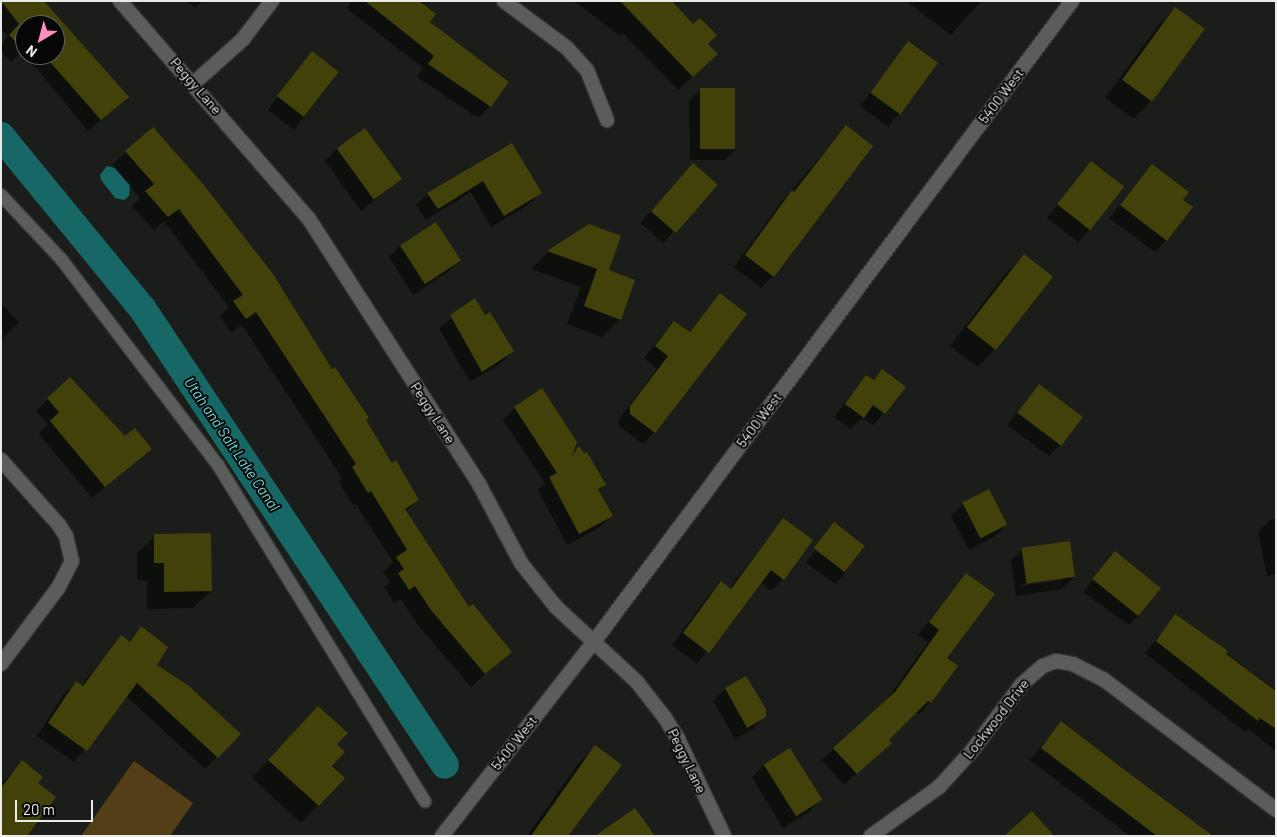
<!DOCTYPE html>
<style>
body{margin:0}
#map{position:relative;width:1277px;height:837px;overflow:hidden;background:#1a1d19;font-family:Barlow,sans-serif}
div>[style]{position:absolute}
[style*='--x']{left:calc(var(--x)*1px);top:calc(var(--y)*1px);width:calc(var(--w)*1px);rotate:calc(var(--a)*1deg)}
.green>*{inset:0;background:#533e17}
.water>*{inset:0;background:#176767}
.shadow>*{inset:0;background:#0007;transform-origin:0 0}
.canal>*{height:28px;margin:-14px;padding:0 14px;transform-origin:14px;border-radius:14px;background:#176767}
.building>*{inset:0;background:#414109;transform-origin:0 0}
.roads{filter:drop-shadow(1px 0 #373937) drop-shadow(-1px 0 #373937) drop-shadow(0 1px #373937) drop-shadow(0 -1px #373937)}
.service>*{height:12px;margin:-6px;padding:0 6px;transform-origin:6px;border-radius:6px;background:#5a5d59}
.minor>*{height:14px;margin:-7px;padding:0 7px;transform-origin:7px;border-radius:7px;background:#5a5d59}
.tertiary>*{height:14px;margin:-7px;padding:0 7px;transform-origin:7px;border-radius:7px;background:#5a5d59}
span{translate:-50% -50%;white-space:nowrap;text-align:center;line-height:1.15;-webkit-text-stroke:4px #060706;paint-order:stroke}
.street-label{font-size:14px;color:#e9ebe9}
.water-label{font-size:15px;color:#6bdbdc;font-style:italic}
.frame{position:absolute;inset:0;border:2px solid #e9ebe9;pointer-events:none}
.north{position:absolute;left:15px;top:15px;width:50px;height:50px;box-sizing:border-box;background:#060706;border:1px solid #616261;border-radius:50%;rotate:217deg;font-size:14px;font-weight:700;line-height:20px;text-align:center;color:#e9ebe9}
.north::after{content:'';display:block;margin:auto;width:18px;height:22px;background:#fd8ebe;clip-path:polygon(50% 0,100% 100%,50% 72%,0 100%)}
.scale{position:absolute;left:15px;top:800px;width:78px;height:22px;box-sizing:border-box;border:2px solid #e9ebe9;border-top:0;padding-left:6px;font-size:15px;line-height:18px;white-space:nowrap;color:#e9ebe9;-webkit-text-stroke:4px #060706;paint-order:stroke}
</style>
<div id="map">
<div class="green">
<div style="clip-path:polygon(134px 761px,193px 803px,170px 836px,81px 836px)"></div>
</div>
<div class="water">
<div style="clip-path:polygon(107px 166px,115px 168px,130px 185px,129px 196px,124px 200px,115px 198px,101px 180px,100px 175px)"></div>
</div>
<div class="shadow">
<div style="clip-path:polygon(evenodd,1px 1px,36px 1px,127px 97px,88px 131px,37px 69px,20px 54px,11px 62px,1px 51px,1px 44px,8px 36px,1px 29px,1px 1px,25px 25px,55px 25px,55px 55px,25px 55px,25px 25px)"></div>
<div style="clip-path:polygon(187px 1px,202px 1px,196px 8px)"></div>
<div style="clip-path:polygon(352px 1px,417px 1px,490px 106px,478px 118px,417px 77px,423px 68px,346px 8px)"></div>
<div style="clip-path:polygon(574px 1px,661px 1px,706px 44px,702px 68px,678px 90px,623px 33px,620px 36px)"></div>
<div style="clip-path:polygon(906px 1px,981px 1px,951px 35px)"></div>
<div style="clip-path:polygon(1175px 9px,1151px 101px,1134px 119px,1105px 98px,1158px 26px)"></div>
<div style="left:908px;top:43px;width:35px;height:79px;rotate:37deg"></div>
<div style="left:312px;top:53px;width:33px;height:72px;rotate:38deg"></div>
<div style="clip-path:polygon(701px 89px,736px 149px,724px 160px,690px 160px,689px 101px)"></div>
<div style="clip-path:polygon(846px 127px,773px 276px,761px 288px,734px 267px,780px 204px)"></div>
<div style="clip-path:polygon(512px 145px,540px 193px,528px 205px,491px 227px,471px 192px,426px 220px,416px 205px,428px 194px)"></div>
<div style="clip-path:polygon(337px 149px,400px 179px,361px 211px,325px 161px)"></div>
<div style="clip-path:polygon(126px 152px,331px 371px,418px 500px,405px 512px,469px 609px,510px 652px,471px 687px,417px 624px,401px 599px,394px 603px,384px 587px,390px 582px,383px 572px,393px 562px,356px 504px,353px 506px,339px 482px,342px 478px,242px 325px,231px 332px,220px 316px,229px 307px,164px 221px,154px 230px,132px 206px,140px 198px,112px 165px)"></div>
<div style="clip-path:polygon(1091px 163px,1090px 230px,1078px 242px,1047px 218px)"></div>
<div style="clip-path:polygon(1152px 165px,1166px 240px,1155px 252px,1109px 218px)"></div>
<div style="clip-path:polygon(682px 177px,716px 185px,663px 243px,640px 223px)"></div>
<div style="clip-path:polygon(436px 224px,460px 261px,448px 272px,413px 295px,389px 257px,400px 246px)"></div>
<div style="clip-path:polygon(589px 226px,620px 319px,602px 337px,567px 324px,581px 287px,531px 269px,548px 252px)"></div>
<div style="clip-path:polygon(1024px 256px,995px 349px,978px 367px,950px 346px,1006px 273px)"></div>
<div style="clip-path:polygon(720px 295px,654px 432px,643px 444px,619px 426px,619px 419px,657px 369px,644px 358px,674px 322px,688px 333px)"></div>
<div style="clip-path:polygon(474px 300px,513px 351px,501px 363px,470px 382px,439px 328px)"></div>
<div style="clip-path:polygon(1px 303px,19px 323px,1px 340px)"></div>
<div style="clip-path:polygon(882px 371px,884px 413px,873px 425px,862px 418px,851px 429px,834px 417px,866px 377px,872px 381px)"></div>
<div style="clip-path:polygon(70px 378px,125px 438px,150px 449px,92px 498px,39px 434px,48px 424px,36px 411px)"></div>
<div style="clip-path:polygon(1039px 386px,1061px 444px,1049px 456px,1007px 425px)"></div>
<div style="clip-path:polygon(515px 408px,570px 457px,579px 448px,604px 485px,598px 491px,611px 516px,599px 528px,567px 545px,538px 490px,545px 483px,503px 420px)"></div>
<div style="clip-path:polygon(963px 504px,1006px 525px,994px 537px,969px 550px,951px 516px)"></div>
<div style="clip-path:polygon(783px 519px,783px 579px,771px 591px,760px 582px,697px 664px,672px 645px,709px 595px,721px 583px,729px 589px)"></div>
<div style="clip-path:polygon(1276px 519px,1276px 574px,1267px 576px,1258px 532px,1270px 520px)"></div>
<div style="left:834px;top:524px;width:37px;height:48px;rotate:36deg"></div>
<div style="clip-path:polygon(155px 536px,211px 591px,193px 608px,147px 609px,147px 581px,137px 580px,137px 553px)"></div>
<div style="clip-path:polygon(evenodd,1023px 549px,1074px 577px,1062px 589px,1016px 596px,1011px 561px,1023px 549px,1062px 578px,1062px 580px,1021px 586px,1021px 584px,1062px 578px)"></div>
<div style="clip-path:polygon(1115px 553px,1141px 613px,1129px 625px,1083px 592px)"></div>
<div style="clip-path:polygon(966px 574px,930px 702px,919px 714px,915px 712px,887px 740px,890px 743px,844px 785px,822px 760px,885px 702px,928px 642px,918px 635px)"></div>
<div style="clip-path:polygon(1176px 616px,1276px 690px,1276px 751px,1248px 729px,1245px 732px,1145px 653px)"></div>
<div style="clip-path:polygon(142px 628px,155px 665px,239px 734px,205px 769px,126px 696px,74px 762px,37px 736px,64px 694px,76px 682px,81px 686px,121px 637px,128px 642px)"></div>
<div style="clip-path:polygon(745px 677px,765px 717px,753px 729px,735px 739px,713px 701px,725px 689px)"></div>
<div style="clip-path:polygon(1061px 723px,1211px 836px,1130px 836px,1030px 760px)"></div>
<div style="clip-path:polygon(301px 725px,344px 778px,301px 823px,252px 778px)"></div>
<div style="clip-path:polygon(596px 747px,567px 836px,527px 836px,578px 764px)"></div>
<div style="clip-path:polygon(22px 762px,36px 784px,1px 836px,1px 784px)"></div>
<div style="clip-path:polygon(764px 765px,820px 800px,809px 812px,783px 828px,752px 777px)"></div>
</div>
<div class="canal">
<div style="--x:1;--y:136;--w:222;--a:50.7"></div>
<div style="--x:142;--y:308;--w:548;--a:56.45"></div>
</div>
<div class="building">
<div style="clip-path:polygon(1px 1px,44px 1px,129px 97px,101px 120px,44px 55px,55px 55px,55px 25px,25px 25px,24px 51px,9px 35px,19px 24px)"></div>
<div style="clip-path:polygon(365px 1px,419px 1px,436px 14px,430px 22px,509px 82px,491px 107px,428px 64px,434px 56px)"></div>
<div style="clip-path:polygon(620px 1px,672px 1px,693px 24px,700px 18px,717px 35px,708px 44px,718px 54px,693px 77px)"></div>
<div style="left:1175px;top:7px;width:37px;height:90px;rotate:36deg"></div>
<div style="left:908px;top:41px;width:37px;height:64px;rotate:36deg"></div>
<div style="left:312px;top:51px;width:34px;height:57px;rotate:38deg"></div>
<div style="left:700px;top:88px;width:35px;height:61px"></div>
<div style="clip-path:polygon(846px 125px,873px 146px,774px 277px,745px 255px,792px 190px,794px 192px)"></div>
<div style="clip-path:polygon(153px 127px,203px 184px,273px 274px,332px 369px,335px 367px,369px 418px,366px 420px,392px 463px,396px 460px,419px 500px,405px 509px,469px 607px,473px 604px,512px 652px,485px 674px,431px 610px,415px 586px,409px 590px,398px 573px,404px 569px,396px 557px,407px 550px,371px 491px,368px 493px,352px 467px,356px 464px,256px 312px,246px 319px,233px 301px,243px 295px,179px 209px,168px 217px,145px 191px,154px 184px,125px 151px)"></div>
<div style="left:365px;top:128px;width:63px;height:35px;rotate:54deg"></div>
<div style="clip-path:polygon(512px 143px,542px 193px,504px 216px,483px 181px,438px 209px,427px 193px)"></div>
<div style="left:1091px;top:161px;width:42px;height:55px;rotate:38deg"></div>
<div style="left:693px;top:163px;width:33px;height:64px;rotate:41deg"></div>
<div style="clip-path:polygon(1152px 164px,1189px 192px,1183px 200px,1193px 207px,1167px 241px,1120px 205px)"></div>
<div style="left:436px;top:222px;width:46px;height:43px;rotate:57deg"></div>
<div style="clip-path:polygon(589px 224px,621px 236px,609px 270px,635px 280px,621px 320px,584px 306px,597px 269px,547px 251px)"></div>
<div style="left:1024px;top:254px;width:37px;height:93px;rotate:38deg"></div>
<div style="clip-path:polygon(720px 293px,747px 314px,655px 433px,630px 414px,630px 406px,668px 356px,655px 346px,674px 321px,690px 332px)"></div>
<div style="clip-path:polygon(475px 298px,485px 315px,490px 312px,514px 351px,482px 372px,450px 315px)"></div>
<div style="clip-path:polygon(882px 369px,906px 387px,885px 414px,873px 405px,864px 418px,845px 404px,866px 375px,874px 380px)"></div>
<div style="clip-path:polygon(70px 377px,125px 436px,135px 428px,152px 449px,105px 487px,50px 421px,59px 412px,47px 398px)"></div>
<div style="left:1039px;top:384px;width:55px;height:36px;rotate:37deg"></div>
<div style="clip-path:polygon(542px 388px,577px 442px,572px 456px,579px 446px,584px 453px,587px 452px,606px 485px,598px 489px,613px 516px,579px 534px,549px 477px,557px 473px,514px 407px)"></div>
<div style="left:989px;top:489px;width:40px;height:30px;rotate:63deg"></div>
<div style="clip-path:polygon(783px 518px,813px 540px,784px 580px,771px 570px,709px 653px,683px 633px,721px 581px,731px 589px)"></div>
<div style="left:834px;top:522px;width:39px;height:33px;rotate:38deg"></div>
<div style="clip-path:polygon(211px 533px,212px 591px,164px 592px,164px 563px,154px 563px,154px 534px)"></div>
<div style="left:1070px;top:541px;width:36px;height:49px;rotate:82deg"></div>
<div style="left:1115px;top:551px;width:59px;height:36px;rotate:39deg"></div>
<div style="clip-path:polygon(966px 573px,995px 594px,947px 658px,958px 666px,931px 703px,928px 701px,889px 740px,892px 743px,857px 774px,833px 748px,895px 692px,939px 630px,929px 622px)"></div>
<div style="clip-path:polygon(1175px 614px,1228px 651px,1226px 654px,1276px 691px,1276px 729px,1260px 718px,1258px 721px,1156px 641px)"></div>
<div style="clip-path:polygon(141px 626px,168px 647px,157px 665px,189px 686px,241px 734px,218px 758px,137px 683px,87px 751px,48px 723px,76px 681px,83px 686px,121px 635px,130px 642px)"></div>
<div style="clip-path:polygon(746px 676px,766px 709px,766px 717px,747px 728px,725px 688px)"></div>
<div style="clip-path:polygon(318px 706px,348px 733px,337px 744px,345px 752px,332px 766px,345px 778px,319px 806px,268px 760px)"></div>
<div style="clip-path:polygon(1061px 721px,1126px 771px,1213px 836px,1157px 836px,1087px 783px,1041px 748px)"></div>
<div style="clip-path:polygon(595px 745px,622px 765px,568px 836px,531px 836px)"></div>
<div style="left:790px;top:748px;width:61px;height:31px;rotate:58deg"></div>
<div style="clip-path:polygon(22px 760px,43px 777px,38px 783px,56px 797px,27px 836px,1px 836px,1px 788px)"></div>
<div style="clip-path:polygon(635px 808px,655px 836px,595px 836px)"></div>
<div style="clip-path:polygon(1032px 811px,1054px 836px,1004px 836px)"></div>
</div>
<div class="roads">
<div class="service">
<div style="--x:1;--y:195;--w:88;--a:46.8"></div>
<div style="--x:61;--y:259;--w:259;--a:52.7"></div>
<div style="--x:218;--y:465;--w:395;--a:58.4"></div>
</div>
<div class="minor">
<div style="--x:120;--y:1;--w:289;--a:49.1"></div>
<div style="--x:309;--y:219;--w:315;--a:57.3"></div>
<div style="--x:479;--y:484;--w:89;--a:62"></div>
<div style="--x:521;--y:563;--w:56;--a:51.5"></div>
<div style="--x:556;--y:607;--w:110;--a:42.8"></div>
<div style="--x:637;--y:682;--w:46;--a:52.1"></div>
<div style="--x:665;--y:718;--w:25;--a:58"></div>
<div style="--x:678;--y:739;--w:107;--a:64.6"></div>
<div style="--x:504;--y:1;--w:79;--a:36.7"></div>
<div style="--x:567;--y:48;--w:30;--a:48"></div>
<div style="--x:587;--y:70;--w:54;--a:68.2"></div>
<div style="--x:194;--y:83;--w:66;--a:-41.9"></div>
<div style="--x:243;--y:39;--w:48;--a:-52.7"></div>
<div style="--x:1;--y:460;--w:87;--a:48.3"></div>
<div style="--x:59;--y:525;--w:13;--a:58"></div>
<div style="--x:66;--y:536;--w:26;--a:77"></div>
<div style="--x:72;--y:561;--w:30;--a:117"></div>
<div style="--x:58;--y:588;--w:95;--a:126.9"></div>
<div style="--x:871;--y:836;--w:84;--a:-35.8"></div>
<div style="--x:939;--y:787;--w:47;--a:-47.6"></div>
<div style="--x:971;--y:752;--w:85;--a:-53.1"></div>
<div style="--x:1022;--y:684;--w:28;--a:-41"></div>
<div style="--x:1043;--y:666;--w:14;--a:-21"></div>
<div style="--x:1056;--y:661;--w:17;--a:10"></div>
<div style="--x:1073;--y:664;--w:34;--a:27"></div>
<div style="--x:1103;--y:679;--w:217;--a:37.1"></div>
</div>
<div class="tertiary">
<div style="--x:442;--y:836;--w:245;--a:-52"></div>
<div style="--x:593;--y:643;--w:801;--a:-53.27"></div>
</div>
</div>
<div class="street-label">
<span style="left:196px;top:86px;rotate:49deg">Peggy Lane</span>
<span style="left:1001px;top:96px;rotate:-53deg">5400 West</span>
<span style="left:433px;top:413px;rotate:57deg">Peggy Lane</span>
<span style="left:759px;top:420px;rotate:-53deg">5400 West</span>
<span style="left:996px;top:719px;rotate:-52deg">Lockwood Drive</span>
<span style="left:514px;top:743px;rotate:-52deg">5400 West</span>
<span style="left:687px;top:761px;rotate:64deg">Peggy Lane</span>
</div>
<div class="water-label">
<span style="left:232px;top:444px;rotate:56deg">Utah and Salt Lake Canal</span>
</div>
<div class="frame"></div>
<div class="north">N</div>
<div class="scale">20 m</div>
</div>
